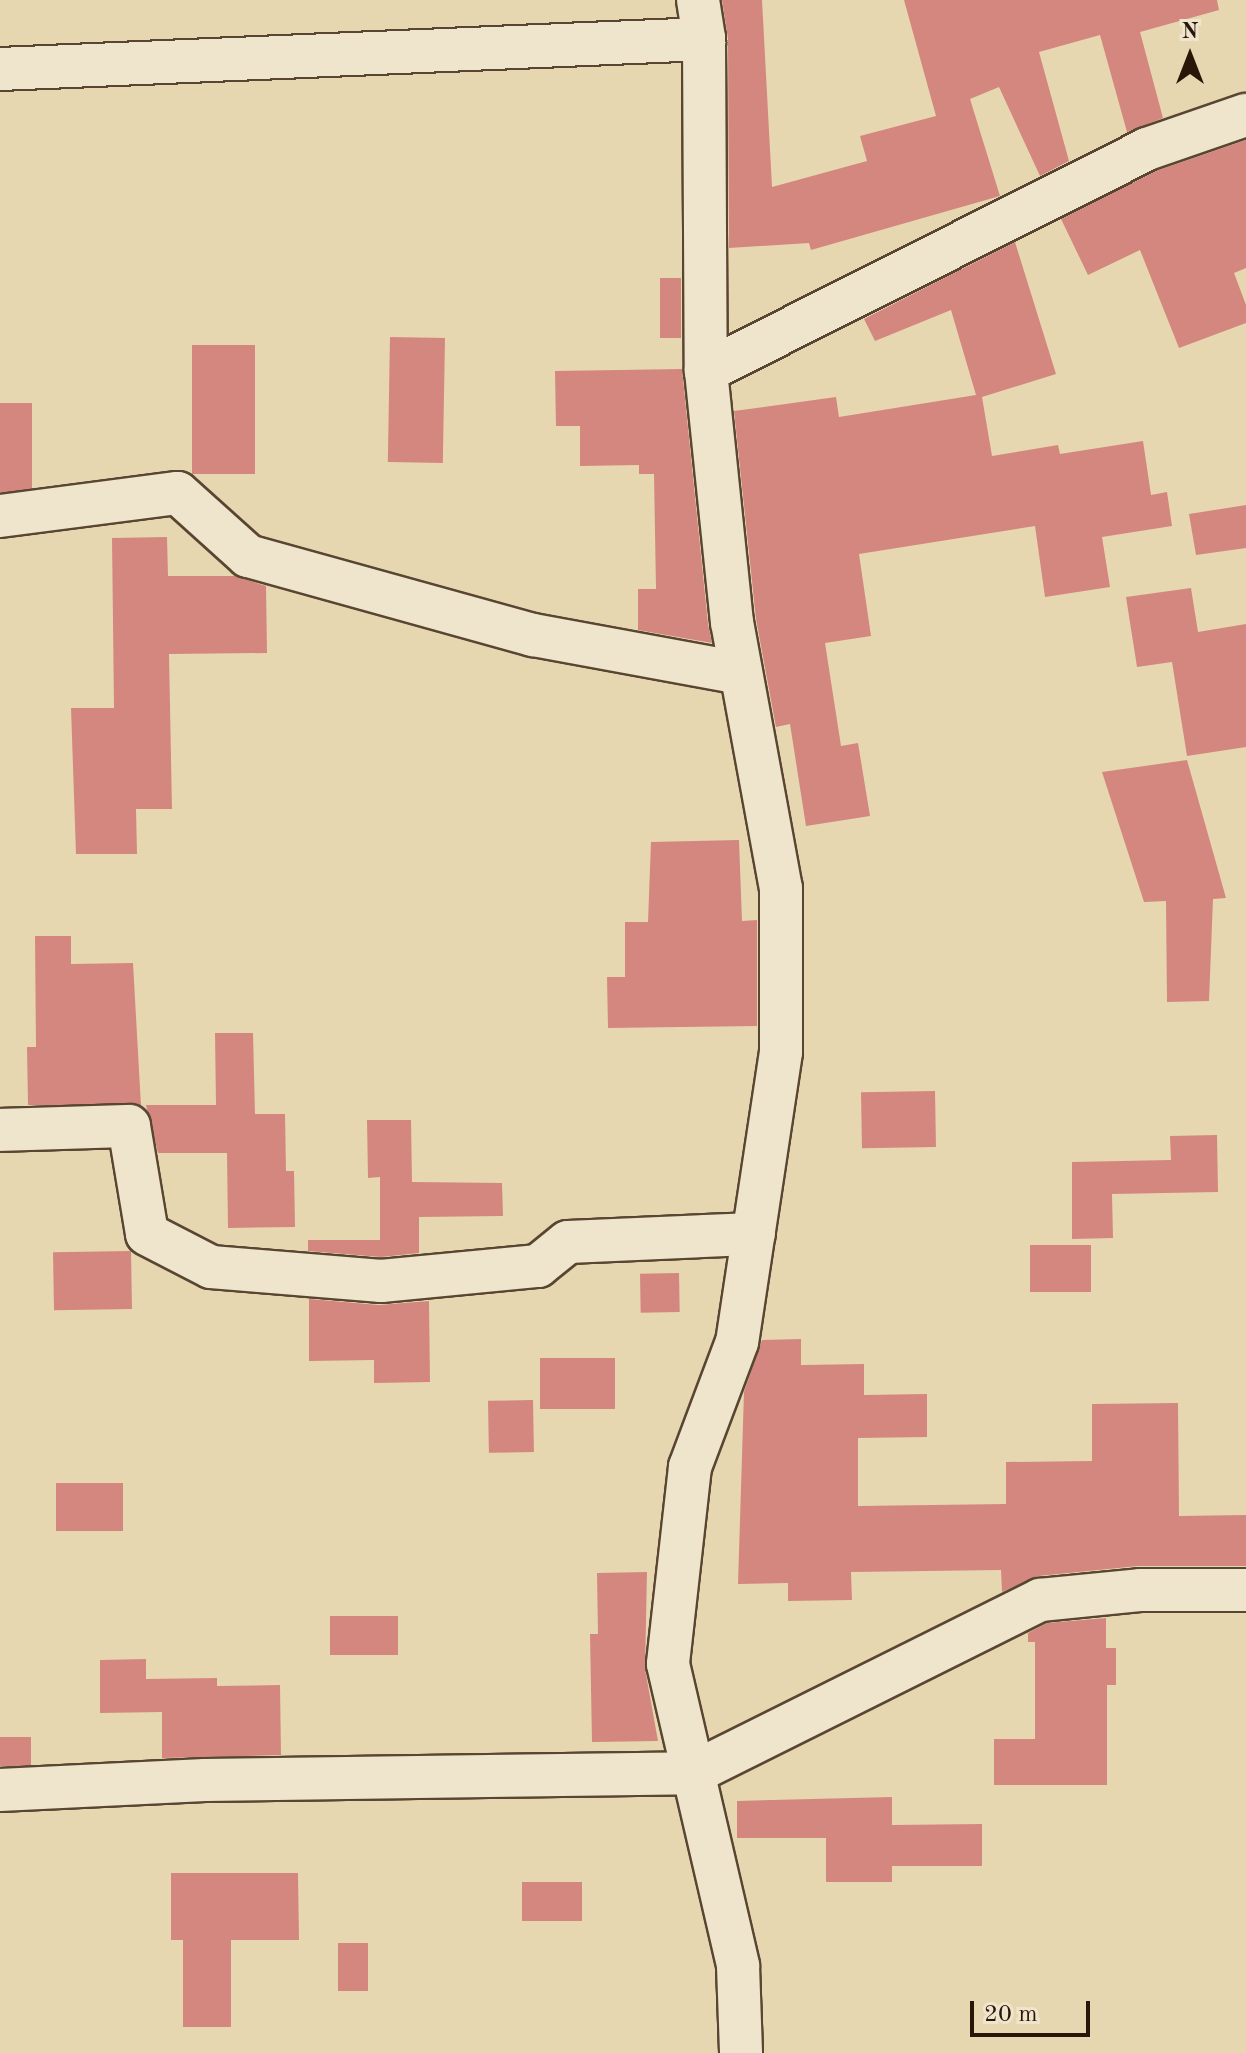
<!DOCTYPE html>
<style>
body{margin:0}
#map{position:relative;width:1246px;height:2053px;overflow:hidden;background:#e6d7b1;font-family:"Old Standard TT",serif}
div>[style]{position:absolute}
[style*='--x']{left:calc(var(--x)*1px);top:calc(var(--y)*1px);width:calc(var(--w)*1px);rotate:calc(var(--a)*1deg)}
.building>*{inset:0;background:#d4877e;transform-origin:0 0}
.roads{filter:drop-shadow(2px 0 #594632) drop-shadow(-2px 0 #594632) drop-shadow(0 2px #594632) drop-shadow(0 -2px #594632)}
.minor>*{height:42px;margin:-21px;padding:0 21px;transform-origin:21px;border-radius:21px;background:#efe5cc}
span{translate:-50% -50%;white-space:nowrap;text-align:center;line-height:1.15;-webkit-text-stroke:6px #efe5cc;paint-order:stroke}
.north{position:absolute;left:1150px;top:16px;width:80px;height:80px;-webkit-text-stroke:6px #efe5cc;paint-order:stroke;rotate:0deg;font-size:22px;font-weight:700;line-height:32px;text-align:center;color:#2a1608}
.north::after{content:'';display:block;margin:auto;width:28px;height:36px;background:#2a1608;clip-path:polygon(50% 0,100% 100%,50% 72%,0 100%)}
.scale{position:absolute;left:970px;top:2001px;width:120px;height:36px;box-sizing:border-box;border:4px solid #2a1608;border-top:0;padding-left:10px;font-size:24px;line-height:28px;white-space:nowrap;color:#2a1608;-webkit-text-stroke:6px #efe5cc;paint-order:stroke}
</style>
<div id="map">
<div class="building">
<div style="clip-path:polygon(722px 0,762px 0,772px 187px,867px 161px,860px 136px,936px 116px,904px 0,1217px 0,1219px 10px,1140px 32px,1163px 118px,1127px 132px,1100px 35px,1039px 52px,1069px 161px,1040px 176px,999px 87px,970px 99px,1000px 196px,811px 250px,809px 243px,729px 248px,728px 39px)"></div>
<div style="clip-path:polygon(1246px 140px,1246px 268px,1234px 273px,1246px 305px,1246px 323px,1179px 348px,1140px 250px,1088px 275px,1061px 219px,1156px 171px)"></div>
<div style="clip-path:polygon(1015px 242px,1056px 374px,982px 397px,992px 456px,1058px 445px,1060px 454px,1143px 441px,1151px 495px,1167px 492px,1172px 526px,1102px 537px,1110px 587px,1045px 597px,1035px 526px,859px 554px,871px 636px,825px 643px,841px 746px,858px 743px,870px 816px,806px 826px,790px 724px,776px 727px,756px 619px,734px 411px,836px 397px,839px 417px,976px 395px,951px 310px,875px 341px,864px 319px)"></div>
<div style="left:660px;top:278px;width:21px;height:60px"></div>
<div style="left:390px;top:337px;width:55px;height:125px;rotate:1deg"></div>
<div style="left:192px;top:345px;width:63px;height:129px"></div>
<div style="clip-path:polygon(682px 369px,708px 624px,712px 643px,638px 630px,638px 589px,656px 589px,654px 474px,639px 474px,639px 465px,580px 466px,580px 426px,556px 426px,555px 371px)"></div>
<div style="left:0;top:403px;width:32px;height:89px"></div>
<div style="clip-path:polygon(1246px 505px,1246px 548px,1196px 555px,1189px 514px)"></div>
<div style="clip-path:polygon(167px 537px,168px 576px,235px 576px,266px 586px,267px 653px,169px 654px,172px 809px,136px 809px,137px 854px,76px 854px,71px 708px,114px 708px,112px 538px)"></div>
<div style="clip-path:polygon(1191px 588px,1198px 632px,1246px 624px,1246px 747px,1187px 756px,1172px 662px,1137px 667px,1126px 597px)"></div>
<div style="clip-path:polygon(1187px 760px,1226px 898px,1213px 899px,1209px 1001px,1167px 1002px,1166px 901px,1144px 902px,1102px 772px)"></div>
<div style="clip-path:polygon(739px 840px,742px 921px,757px 920px,757px 1026px,608px 1028px,607px 977px,625px 977px,625px 922px,648px 922px,651px 842px)"></div>
<div style="clip-path:polygon(35px 936px,71px 936px,71px 964px,133px 963px,141px 1106px,28px 1105px,27px 1047px,36px 1047px)"></div>
<div style="clip-path:polygon(215px 1033px,253px 1033px,255px 1114px,285px 1114px,286px 1171px,294px 1171px,295px 1227px,228px 1228px,227px 1153px,158px 1153px,146px 1105px,216px 1105px)"></div>
<div style="left:935px;top:1091px;width:56px;height:74px;rotate:89deg"></div>
<div style="clip-path:polygon(367px 1120px,411px 1120px,412px 1182px,502px 1183px,503px 1216px,419px 1217px,419px 1253px,381px 1257px,308px 1251px,308px 1240px,380px 1240px,380px 1177px,368px 1178px)"></div>
<div style="clip-path:polygon(1217px 1135px,1218px 1192px,1112px 1194px,1113px 1238px,1072px 1239px,1072px 1162px,1171px 1160px,1170px 1136px)"></div>
<div style="left:1091px;top:1245px;width:47px;height:61px;rotate:90deg"></div>
<div style="left:131px;top:1251px;width:58px;height:78px;rotate:89deg"></div>
<div style="left:679px;top:1273px;width:39px;height:39px;rotate:89deg"></div>
<div style="clip-path:polygon(309px 1299px,379px 1305px,429px 1301px,430px 1382px,374px 1383px,374px 1360px,309px 1361px)"></div>
<div style="clip-path:polygon(801px 1339px,801px 1365px,864px 1364px,864px 1395px,927px 1394px,927px 1437px,858px 1438px,858px 1506px,1006px 1504px,1006px 1462px,1092px 1461px,1092px 1404px,1178px 1403px,1179px 1516px,1246px 1515px,1246px 1566px,1138px 1566px,1038px 1576px,1002px 1592px,1001px 1570px,851px 1572px,852px 1600px,788px 1601px,788px 1583px,738px 1584px,744px 1392px,762px 1340px)"></div>
<div style="left:615px;top:1358px;width:51px;height:75px;rotate:90deg"></div>
<div style="left:533px;top:1400px;width:52px;height:45px;rotate:89deg"></div>
<div style="left:123px;top:1483px;width:48px;height:67px;rotate:90deg"></div>
<div style="clip-path:polygon(647px 1572px,645px 1669px,658px 1741px,592px 1742px,590px 1634px,598px 1634px,597px 1573px)"></div>
<div style="left:330px;top:1616px;width:68px;height:39px"></div>
<div style="clip-path:polygon(1106px 1618px,1106px 1648px,1116px 1648px,1116px 1685px,1107px 1685px,1107px 1785px,994px 1785px,994px 1739px,1035px 1739px,1035px 1642px,1028px 1642px,1028px 1633px,1047px 1623px)"></div>
<div style="clip-path:polygon(146px 1659px,146px 1679px,217px 1678px,217px 1686px,280px 1685px,281px 1755px,162px 1758px,162px 1712px,100px 1713px,100px 1660px)"></div>
<div style="left:0;top:1737px;width:31px;height:29px"></div>
<div style="clip-path:polygon(892px 1797px,892px 1825px,982px 1824px,982px 1866px,892px 1866px,892px 1882px,826px 1882px,826px 1838px,737px 1838px,737px 1801px)"></div>
<div style="clip-path:polygon(171px 1873px,298px 1873px,299px 1940px,231px 1940px,231px 2027px,183px 2027px,183px 1940px,171px 1940px)"></div>
<div style="left:522px;top:1882px;width:60px;height:39px"></div>
<div style="left:338px;top:1943px;width:30px;height:48px"></div>
</div>
<div class="roads">
<div class="minor">
<div style="--x:698;--y:0;--w:39;--a:81"></div>
<div style="--x:704;--y:39;--w:332;--a:89.7"></div>
<div style="--x:706;--y:371;--w:252;--a:84.1"></div>
<div style="--x:732;--y:622;--w:270;--a:79.6"></div>
<div style="--x:781;--y:888;--w:164;--a:90"></div>
<div style="--x:781;--y:1052;--w:293;--a:98.6"></div>
<div style="--x:737;--y:1342;--w:134;--a:110.6"></div>
<div style="--x:690;--y:1467;--w:198;--a:96.4"></div>
<div style="--x:668;--y:1664;--w:310;--a:76.9"></div>
<div style="--x:738;--y:1966;--w:87;--a:88"></div>
<div style="--x:0;--y:69;--w:705;--a:-2.44"></div>
<div style="--x:706;--y:371;--w:494;--a:-26.7"></div>
<div style="--x:1147;--y:149;--w:105;--a:-19"></div>
<div style="--x:0;--y:516;--w:179;--a:-7.4"></div>
<div style="--x:178;--y:493;--w:94;--a:42"></div>
<div style="--x:248;--y:556;--w:296;--a:15.5"></div>
<div style="--x:533;--y:635;--w:211;--a:10.4"></div>
<div style="--x:0;--y:1130;--w:129;--a:-1.8"></div>
<div style="--x:129;--y:1126;--w:109;--a:80.5"></div>
<div style="--x:147;--y:1234;--w:72;--a:27.3"></div>
<div style="--x:211;--y:1267;--w:171;--a:4.7"></div>
<div style="--x:381;--y:1281;--w:158;--a:-5.5"></div>
<div style="--x:538;--y:1266;--w:38;--a:-39"></div>
<div style="--x:568;--y:1242;--w:186;--a:-2.5"></div>
<div style="--x:0;--y:1790;--w:205;--a:-2.8"></div>
<div style="--x:205;--y:1780;--w:488;--a:-0.8"></div>
<div style="--x:693;--y:1773;--w:388;--a:-26.5"></div>
<div style="--x:1040;--y:1600;--w:100;--a:-5.7"></div>
<div style="--x:1140;--y:1590;--w:106;--a:0"></div>
</div>
</div>
<div class="north">N</div>
<div class="scale">20 m</div>
</div>
